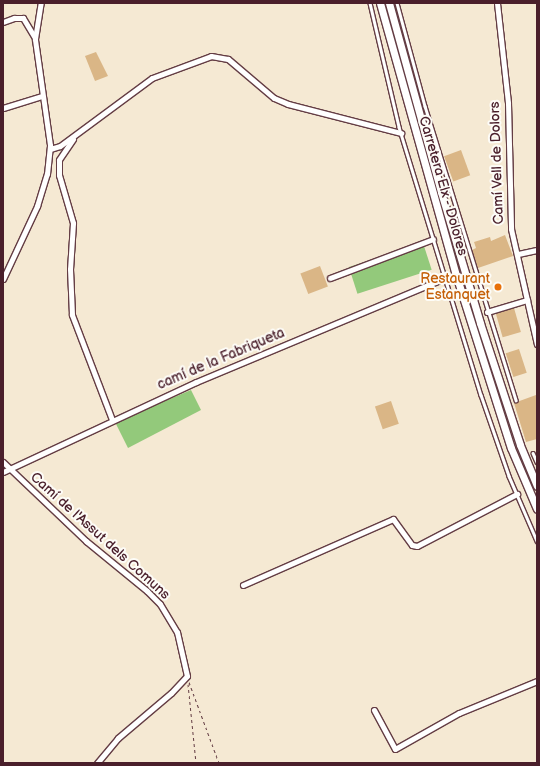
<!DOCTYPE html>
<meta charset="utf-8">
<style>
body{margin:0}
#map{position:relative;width:540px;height:766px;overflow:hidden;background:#f5e9d3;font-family:"Balsamiq Sans",sans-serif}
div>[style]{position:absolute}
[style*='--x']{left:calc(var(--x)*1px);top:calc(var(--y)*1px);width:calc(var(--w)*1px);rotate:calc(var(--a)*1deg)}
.green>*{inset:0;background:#93c97b;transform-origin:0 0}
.building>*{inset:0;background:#dab686;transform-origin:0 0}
.path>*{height:1px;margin-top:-0.5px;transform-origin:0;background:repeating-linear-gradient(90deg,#643d44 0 3px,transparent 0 6px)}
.roads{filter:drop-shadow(1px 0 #643d44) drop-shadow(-1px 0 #643d44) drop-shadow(0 1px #643d44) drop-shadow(0 -1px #643d44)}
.lane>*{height:2.5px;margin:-1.25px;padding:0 1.25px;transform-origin:1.25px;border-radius:1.25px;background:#fff}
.street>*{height:5px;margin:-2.5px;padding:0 2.5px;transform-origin:2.5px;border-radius:2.5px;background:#fff}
.secondary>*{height:7px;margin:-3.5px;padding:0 3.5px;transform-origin:3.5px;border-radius:3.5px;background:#fff}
.dots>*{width:11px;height:11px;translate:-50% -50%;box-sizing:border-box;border:2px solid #fdfcf7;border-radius:50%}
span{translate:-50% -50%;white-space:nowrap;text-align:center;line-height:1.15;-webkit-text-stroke:4px #fdfcf7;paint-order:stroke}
.street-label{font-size:14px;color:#4a1f2b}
.food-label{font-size:14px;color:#c56008}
.right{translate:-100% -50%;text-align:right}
.frame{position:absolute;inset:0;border:4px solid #4a1f2b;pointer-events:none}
</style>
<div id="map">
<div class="green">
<div style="left:423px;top:243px;width:28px;height:78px;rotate:72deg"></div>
<div style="clip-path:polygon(191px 390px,201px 410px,128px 448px,115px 422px)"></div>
</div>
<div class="building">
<div style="clip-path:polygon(96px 52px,108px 76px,95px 81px,85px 56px)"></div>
<div style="left:461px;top:150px;width:27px;height:18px;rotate:70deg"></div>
<div style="clip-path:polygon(505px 235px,513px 256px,478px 268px,472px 250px,476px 248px,474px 242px,490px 237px,491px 241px)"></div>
<div style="left:320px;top:266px;width:22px;height:21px;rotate:69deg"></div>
<div style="left:514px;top:308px;width:25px;height:19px;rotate:74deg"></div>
<div style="left:519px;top:349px;width:25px;height:14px;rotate:72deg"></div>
<div style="clip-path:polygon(536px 395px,537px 439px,526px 442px,514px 403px)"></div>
<div style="left:391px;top:401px;width:24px;height:17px;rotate:71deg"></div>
</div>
<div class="path">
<div style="--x:189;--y:682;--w:86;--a:69.7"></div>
<div style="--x:188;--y:684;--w:79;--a:84.2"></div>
</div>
<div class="roads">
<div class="lane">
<div style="--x:370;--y:3;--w:127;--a:76.8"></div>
<div style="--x:399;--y:127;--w:280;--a:73"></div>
<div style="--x:481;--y:395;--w:86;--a:70.9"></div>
<div style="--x:509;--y:476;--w:71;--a:66.7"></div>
<div style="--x:397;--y:3;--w:107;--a:74.8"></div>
<div style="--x:425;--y:106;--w:308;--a:72.8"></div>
<div style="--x:533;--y:453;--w:10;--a:66"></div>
</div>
<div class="street">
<div style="--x:497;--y:3;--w:101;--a:83.7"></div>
<div style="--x:508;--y:103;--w:126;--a:88.6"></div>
<div style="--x:511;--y:229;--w:118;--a:77.3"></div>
<div style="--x:3;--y:22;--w:12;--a:-20"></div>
<div style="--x:14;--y:18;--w:9;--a:0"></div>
<div style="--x:23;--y:18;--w:23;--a:59"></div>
<div style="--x:3;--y:108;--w:41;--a:-17.1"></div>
<div style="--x:73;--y:139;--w:25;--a:124"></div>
<div style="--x:59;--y:160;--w:15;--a:90"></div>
<div style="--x:59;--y:175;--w:50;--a:73.7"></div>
<div style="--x:73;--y:223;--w:46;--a:93.7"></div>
<div style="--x:70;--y:269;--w:46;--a:87.5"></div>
<div style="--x:72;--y:315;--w:112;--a:69.1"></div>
<div style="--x:50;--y:149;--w:10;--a:-17"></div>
<div style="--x:60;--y:146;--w:114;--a:-36.5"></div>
<div style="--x:152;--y:78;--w:63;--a:-20.4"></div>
<div style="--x:211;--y:56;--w:17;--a:10"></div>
<div style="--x:228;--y:59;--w:60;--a:40.3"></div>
<div style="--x:274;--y:98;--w:15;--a:23"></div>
<div style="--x:288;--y:104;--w:117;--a:14.4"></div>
<div style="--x:518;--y:254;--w:19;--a:-12"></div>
<div style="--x:330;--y:278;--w:110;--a:-20.7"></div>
<div style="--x:3;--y:279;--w:81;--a:-65"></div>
<div style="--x:37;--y:206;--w:34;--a:-73"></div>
<div style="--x:47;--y:174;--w:29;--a:-84"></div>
<div style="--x:50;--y:145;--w:107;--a:-98.1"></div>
<div style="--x:35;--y:39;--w:36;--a:-81"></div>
<div style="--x:487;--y:312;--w:42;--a:-16.7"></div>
<div style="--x:3;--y:462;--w:115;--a:43.6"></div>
<div style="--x:86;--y:541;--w:79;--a:39.3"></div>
<div style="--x:147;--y:591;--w:18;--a:45"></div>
<div style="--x:160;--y:604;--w:33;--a:59"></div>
<div style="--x:177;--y:632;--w:45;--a:77.2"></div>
<div style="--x:187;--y:676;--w:23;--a:133"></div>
<div style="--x:171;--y:693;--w:70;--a:139.7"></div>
<div style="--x:118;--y:738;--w:33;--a:130"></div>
<div style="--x:3;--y:472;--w:213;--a:-25"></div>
<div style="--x:196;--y:382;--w:270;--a:-22.7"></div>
<div style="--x:243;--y:585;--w:164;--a:-23.7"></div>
<div style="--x:393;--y:519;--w:32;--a:54"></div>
<div style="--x:412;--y:545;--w:5;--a:11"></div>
<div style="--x:417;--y:546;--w:113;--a:-27.5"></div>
<div style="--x:374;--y:710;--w:44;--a:61.7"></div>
<div style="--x:395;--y:749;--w:73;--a:-29.4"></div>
<div style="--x:459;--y:713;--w:84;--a:-22.3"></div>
</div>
<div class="secondary">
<div style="--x:380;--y:3;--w:286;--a:74.4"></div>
<div style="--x:457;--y:278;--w:178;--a:72.4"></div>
<div style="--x:511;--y:448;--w:66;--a:66.9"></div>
<div style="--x:389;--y:3;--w:196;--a:74.6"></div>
<div style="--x:441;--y:192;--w:137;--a:73.4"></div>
<div style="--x:480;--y:323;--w:128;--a:71.8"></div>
<div style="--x:520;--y:445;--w:44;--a:67.5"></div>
</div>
</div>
<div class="dots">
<div style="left:498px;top:287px;background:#e8710a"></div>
</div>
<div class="street-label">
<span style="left:497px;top:163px;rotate:-92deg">Camí Vell de Dolors</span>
<span style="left:443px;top:186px;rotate:74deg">Carretera Elx - Dolores</span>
<span style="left:221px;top:359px;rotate:-23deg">camí de la Fabriqueta</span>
<span style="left:100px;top:536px;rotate:42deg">Camí de l'Assut dels Comuns</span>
</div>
<div class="food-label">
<span class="right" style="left:490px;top:287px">Restaurant<br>Estanquet</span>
</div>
<div class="frame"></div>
</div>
